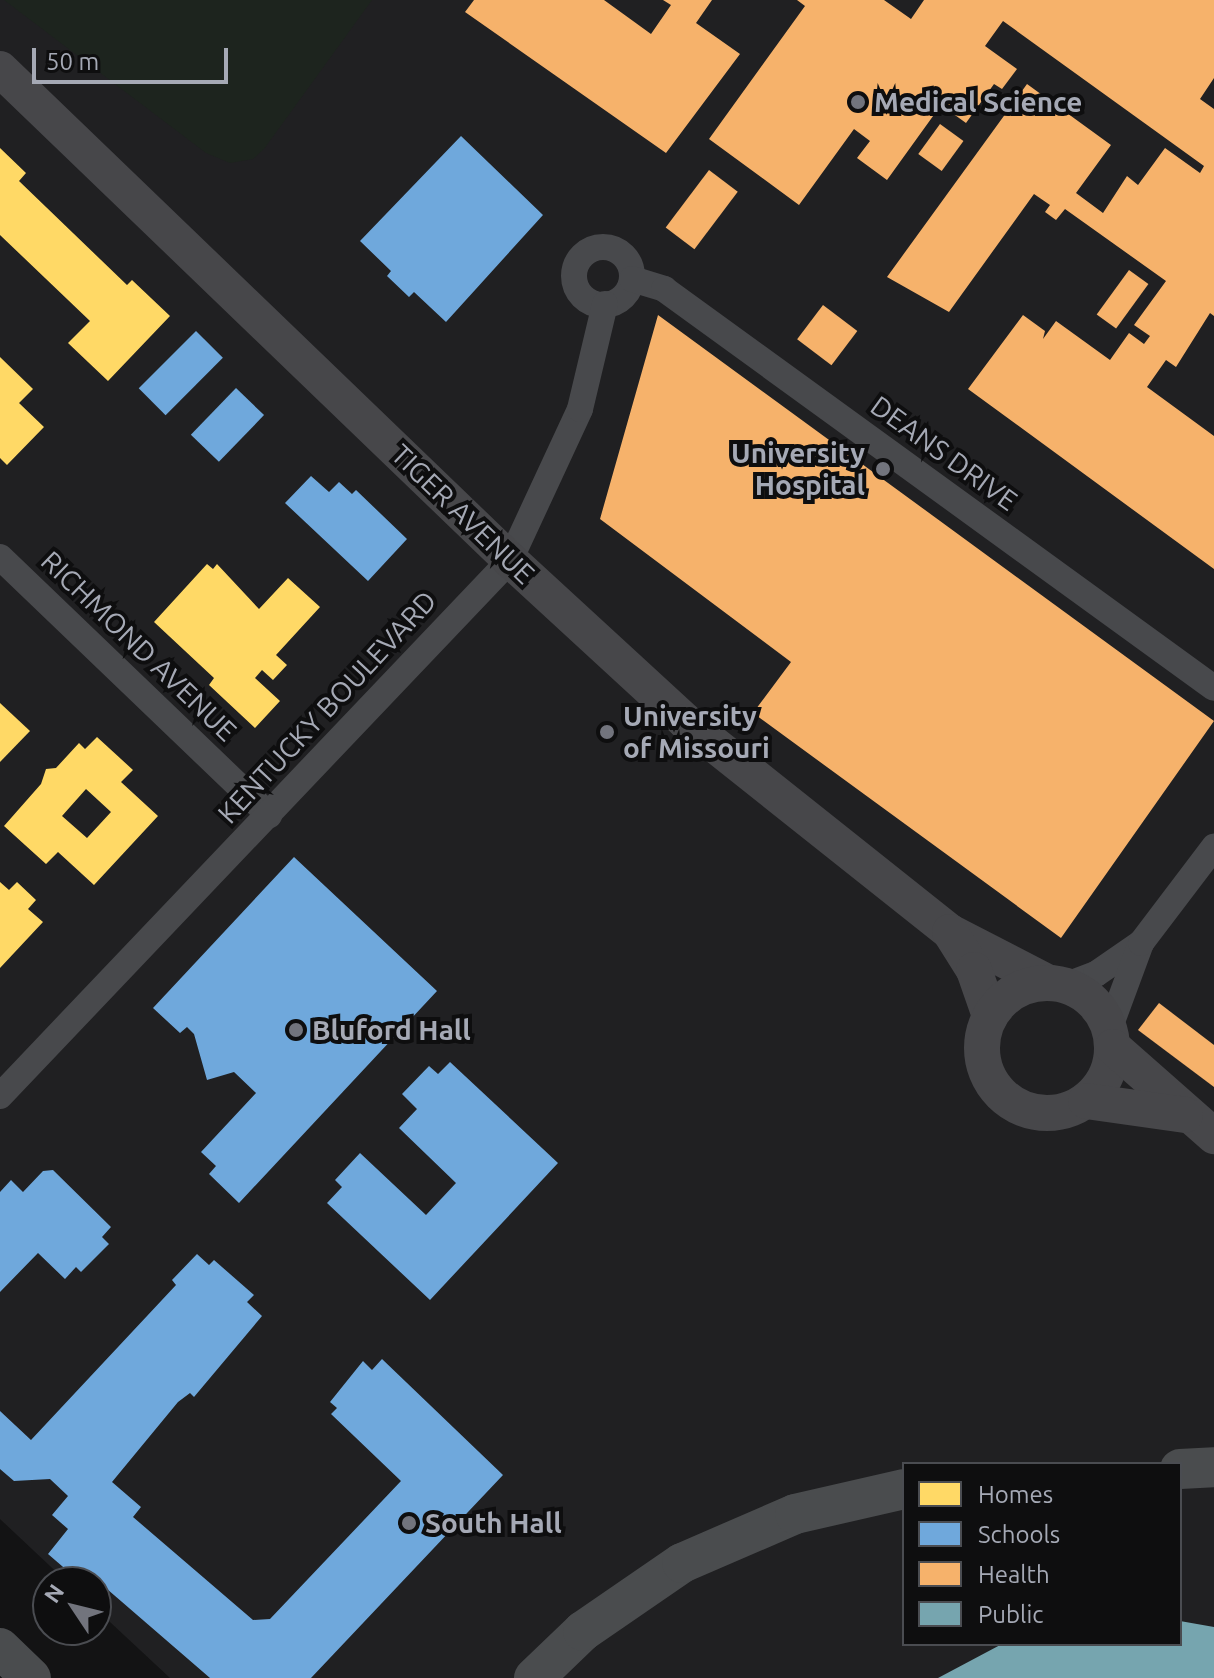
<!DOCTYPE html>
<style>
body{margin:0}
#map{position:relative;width:1214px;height:1678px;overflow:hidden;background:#131314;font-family:Ubuntu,sans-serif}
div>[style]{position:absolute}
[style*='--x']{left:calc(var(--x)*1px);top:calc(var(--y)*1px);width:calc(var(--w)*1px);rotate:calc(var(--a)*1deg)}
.built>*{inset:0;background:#202022}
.green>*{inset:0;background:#1d241e}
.homes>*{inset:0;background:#ffd966}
.schools>*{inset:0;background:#6fa8dc;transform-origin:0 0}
.health>*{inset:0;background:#f6b26b;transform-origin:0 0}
.public>*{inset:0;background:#76a5af}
.street>*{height:26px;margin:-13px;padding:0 13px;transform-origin:13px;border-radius:13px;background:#48494c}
.street>.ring{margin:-13px;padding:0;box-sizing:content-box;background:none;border:26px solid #48494c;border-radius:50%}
.secondary>*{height:36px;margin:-18px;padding:0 18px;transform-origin:18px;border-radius:18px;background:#47474a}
.secondary>.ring{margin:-18px;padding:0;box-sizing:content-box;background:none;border:36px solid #47474a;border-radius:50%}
.primary>*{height:40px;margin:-20px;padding:0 20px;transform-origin:20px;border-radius:20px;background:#4a4c4e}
.dots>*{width:22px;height:22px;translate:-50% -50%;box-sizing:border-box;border:4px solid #0e0e0f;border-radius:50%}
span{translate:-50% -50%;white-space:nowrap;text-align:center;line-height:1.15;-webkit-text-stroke:8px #0e0e0f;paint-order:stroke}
.poi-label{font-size:28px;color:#a5a9b5;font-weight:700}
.left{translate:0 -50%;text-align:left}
.right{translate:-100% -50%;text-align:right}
.street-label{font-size:28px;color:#a5a9b5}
.legend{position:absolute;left:902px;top:1462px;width:280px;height:184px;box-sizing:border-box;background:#0e0e0f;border:2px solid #4a4c51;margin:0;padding:10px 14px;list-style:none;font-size:24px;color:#a5a9b5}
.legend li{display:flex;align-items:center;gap:16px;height:40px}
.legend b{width:40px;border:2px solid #4a4c51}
.north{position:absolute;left:32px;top:1566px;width:80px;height:80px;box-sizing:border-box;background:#0e0e0f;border:2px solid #4a4c51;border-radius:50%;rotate:305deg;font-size:22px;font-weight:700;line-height:32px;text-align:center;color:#a5a9b5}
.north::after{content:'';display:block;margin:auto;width:28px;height:36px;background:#72747d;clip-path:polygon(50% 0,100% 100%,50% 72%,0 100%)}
.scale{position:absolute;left:32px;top:48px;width:196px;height:36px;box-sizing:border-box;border:4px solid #a5a9b5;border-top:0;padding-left:10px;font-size:24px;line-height:28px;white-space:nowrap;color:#a5a9b5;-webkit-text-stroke:6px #0e0e0f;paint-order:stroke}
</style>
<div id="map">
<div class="built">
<div style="clip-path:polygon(evenodd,0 0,1214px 0,1214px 1678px,170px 1678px,96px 1609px,96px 1582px,67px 1582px,0 1519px,0 0,904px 1464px,1180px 1464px,1180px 1644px,904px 1644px,904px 1464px)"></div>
</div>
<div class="green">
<div style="clip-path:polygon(4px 0,372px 0,264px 149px,253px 159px,230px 163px,206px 153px)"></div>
</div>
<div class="homes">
<div style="clip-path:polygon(0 148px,26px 173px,19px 181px,127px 285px,132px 280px,170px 316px,108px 381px,68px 343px,90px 321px,0 235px)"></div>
<div style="clip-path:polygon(0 357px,33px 389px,19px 403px,44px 427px,7px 465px,0 458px)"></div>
<div style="clip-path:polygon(207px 564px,213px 569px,217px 564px,259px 609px,288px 578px,320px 607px,276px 655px,287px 665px,273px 680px,262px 670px,255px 678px,280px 701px,255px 728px,209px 685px,214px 678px,154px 622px)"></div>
<div style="clip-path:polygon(0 703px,30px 731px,0 762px)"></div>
<div style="clip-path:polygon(evenodd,97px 737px,133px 770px,121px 782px,158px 816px,94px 885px,58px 852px,46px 864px,4px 826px,41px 784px,46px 769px,56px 768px,79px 743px,85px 749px,97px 737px,86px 789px,111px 812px,87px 838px,62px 816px,86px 789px)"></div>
<div style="clip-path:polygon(0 882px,9px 890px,17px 882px,36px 900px,28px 909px,43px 922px,0 968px)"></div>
</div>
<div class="schools">
<div style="clip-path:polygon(461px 136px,543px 215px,446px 322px,414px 292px,409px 297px,387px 276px,391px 271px,360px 241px)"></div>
<div style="left:196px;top:331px;width:38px;height:81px;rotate:45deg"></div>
<div style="left:236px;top:388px;width:39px;height:65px;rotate:44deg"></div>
<div style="clip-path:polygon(311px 476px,329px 492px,339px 482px,352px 494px,356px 490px,407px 539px,368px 581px,285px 503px)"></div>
<div style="clip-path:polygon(294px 857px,437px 991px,239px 1203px,209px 1174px,216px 1166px,201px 1152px,256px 1093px,234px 1072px,207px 1080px,194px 1034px,187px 1027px,180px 1033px,153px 1008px)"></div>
<div style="clip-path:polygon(450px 1062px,558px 1163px,430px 1300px,327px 1203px,342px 1187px,335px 1180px,360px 1153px,426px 1215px,456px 1183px,399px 1128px,417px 1109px,402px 1094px,429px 1066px,438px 1074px)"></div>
<div style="clip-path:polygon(53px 1170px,111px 1227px,102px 1237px,109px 1244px,81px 1272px,76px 1267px,65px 1279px,38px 1253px,0 1292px,0 1192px,11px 1180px,23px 1192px,43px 1171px)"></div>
<div style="clip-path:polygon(197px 1254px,209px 1265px,214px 1260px,254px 1295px,247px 1302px,262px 1316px,194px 1397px,190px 1393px,178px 1402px,112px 1482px,141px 1507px,133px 1517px,253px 1620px,270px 1619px,401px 1481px,331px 1414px,337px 1408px,330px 1402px,363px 1361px,372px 1370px,382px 1359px,503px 1475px,311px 1678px,210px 1678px,85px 1570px,77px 1579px,48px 1554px,68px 1529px,52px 1515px,68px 1496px,50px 1479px,14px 1481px,0 1469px,0 1411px,31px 1440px,176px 1285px,172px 1280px)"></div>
</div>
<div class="health">
<div style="clip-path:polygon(474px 0,604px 0,651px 34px,671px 5px,663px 0,712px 0,696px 23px,740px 54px,666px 153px,465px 12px)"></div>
<div style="clip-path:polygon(797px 0,884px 0,911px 19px,924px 0,1214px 0,1214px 78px,1200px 99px,1214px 109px,1214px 316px,1210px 313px,1176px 367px,1166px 360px,1147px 387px,1214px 436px,1214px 569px,968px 389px,1023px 315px,1045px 331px,1043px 339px,1056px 321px,1110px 360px,1129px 333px,1144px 344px,1150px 336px,1134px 325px,1166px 281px,1065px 209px,1056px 220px,1045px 212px,1050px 205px,1034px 194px,949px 312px,887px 277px,1027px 84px,1111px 145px,1076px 193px,1103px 213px,1127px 176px,1138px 185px,1165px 148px,1200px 173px,1204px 166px,1003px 21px,985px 46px,1017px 69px,1002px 89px,994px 84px,966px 123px,941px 105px,887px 180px,857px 158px,870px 141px,854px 129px,799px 205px,709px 139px,805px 6px)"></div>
<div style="left:940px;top:124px;width:29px;height:37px;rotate:36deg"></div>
<div style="left:709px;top:170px;width:36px;height:72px;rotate:37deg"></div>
<div style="left:1129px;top:270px;width:24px;height:55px;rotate:36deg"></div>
<div style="left:823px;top:305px;width:43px;height:43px;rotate:37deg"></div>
<div style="clip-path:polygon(658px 315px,1214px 721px,1061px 938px,753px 713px,791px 662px,600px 519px)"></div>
<div style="clip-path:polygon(1159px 1003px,1214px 1045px,1214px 1087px,1138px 1030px)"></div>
</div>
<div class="public">
<div style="clip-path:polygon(1180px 1621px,1214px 1627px,1214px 1678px,938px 1678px,1002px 1644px,1180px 1644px)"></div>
</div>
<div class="street">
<div class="ring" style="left:574px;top:247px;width:32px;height:32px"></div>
<div style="--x:632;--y:279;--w:34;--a:17"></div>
<div style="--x:664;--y:289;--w:679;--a:35.96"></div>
<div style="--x:0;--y:557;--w:373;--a:43.8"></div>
<div style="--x:1067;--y:985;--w:31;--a:-21"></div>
<div style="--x:1096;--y:974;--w:55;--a:-34.6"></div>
<div style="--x:1110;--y:1027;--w:90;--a:-69.7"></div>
<div style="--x:1141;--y:943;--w:121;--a:-52.8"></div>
<div style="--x:0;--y:1096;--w:740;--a:-46.42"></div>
<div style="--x:510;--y:560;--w:166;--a:-65.1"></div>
<div style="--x:580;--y:409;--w:108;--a:-76.6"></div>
</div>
<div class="secondary">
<div style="--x:0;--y:69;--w:708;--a:43.91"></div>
<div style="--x:510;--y:560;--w:239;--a:42.6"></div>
<div style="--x:686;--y:722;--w:337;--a:38.5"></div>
<div style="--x:950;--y:932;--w:109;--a:27.3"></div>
<div style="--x:950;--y:932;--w:45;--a:57.7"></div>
<div style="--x:974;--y:970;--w:49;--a:70.8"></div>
<div class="ring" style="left:982px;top:983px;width:94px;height:94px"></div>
<div style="--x:1113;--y:1047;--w:135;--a:41.4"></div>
<div style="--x:1086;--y:1101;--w:100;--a:8"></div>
</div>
<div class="primary">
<div style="--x:1180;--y:1469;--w:34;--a:-3"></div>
<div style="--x:0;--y:1648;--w:43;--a:44.1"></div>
<div style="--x:534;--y:1678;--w:68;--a:-43.8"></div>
<div style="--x:583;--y:1631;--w:120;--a:-34.5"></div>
<div style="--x:682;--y:1563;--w:123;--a:-23.4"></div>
<div style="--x:795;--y:1514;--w:112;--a:-12.9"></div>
</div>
<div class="dots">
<div style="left:858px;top:102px;background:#72747d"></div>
<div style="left:883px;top:469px;background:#72747d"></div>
<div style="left:607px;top:732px;background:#72747d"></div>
<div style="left:296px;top:1030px;background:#72747d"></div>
<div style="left:409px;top:1523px;background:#72747d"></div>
</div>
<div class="poi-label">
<span class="left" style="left:874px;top:102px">Medical Science</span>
<span class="right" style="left:865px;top:469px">University<br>Hospital</span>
<span class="left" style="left:623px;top:732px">University<br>of Missouri</span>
<span class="left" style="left:312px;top:1030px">Bluford Hall</span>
<span class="left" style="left:425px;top:1523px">South Hall</span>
</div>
<div class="street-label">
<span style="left:944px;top:453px;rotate:36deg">DEANS DRIVE</span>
<span style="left:463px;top:514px;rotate:44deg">TIGER AVENUE</span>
<span style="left:139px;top:646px;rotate:44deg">RICHMOND AVENUE</span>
<span style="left:327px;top:707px;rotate:-47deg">KENTUCKY BOULEVARD</span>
</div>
<ul class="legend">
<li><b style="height:22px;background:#ffd966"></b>Homes</li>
<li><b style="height:22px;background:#6fa8dc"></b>Schools</li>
<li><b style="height:22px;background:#f6b26b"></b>Health</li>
<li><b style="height:22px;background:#76a5af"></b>Public</li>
</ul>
<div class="north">N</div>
<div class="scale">50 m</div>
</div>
